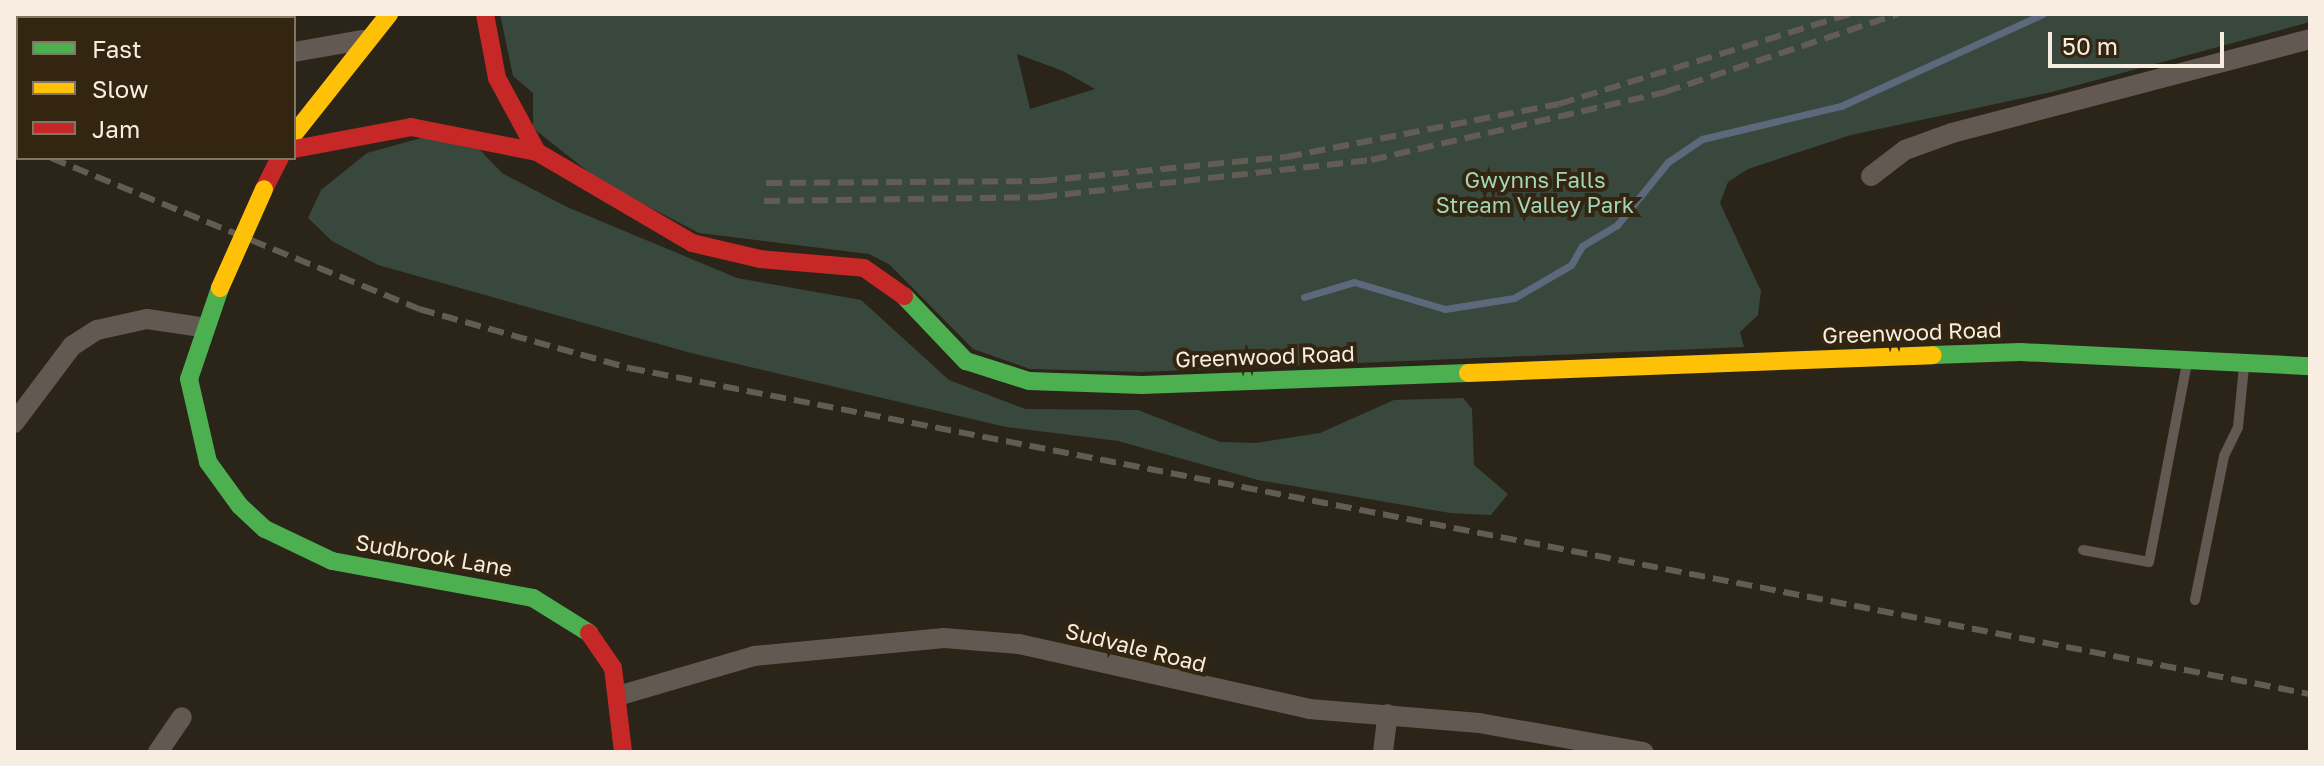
<!DOCTYPE html>
<style>
body{margin:0}
#map{position:relative;width:2324px;height:766px;overflow:hidden;background:#2b2418;font-family:"Golos Text",sans-serif}
div>[style]{position:absolute}
[style*='--x']{left:calc(var(--x)*1px);top:calc(var(--y)*1px);width:calc(var(--w)*1px);rotate:calc(var(--a)*1deg)}
.green>*{inset:0;background:#39483c}
.stream>*{height:7px;margin:-3.5px;padding:0 3.5px;transform-origin:3.5px;border-radius:3.5px;background:#5c697d}
.lane>*{height:10px;margin:-5px;padding:0 5px;transform-origin:5px;border-radius:5px;background:#625a52}
.street>*{height:20px;margin:-10px;padding:0 10px;transform-origin:10px;border-radius:10px;background:#625a52}
.fast>*{height:18px;margin:-9px;padding:0 9px;transform-origin:9px;border-radius:9px;background:#4caf50}
.slow>*{height:18px;margin:-9px;padding:0 9px;transform-origin:9px;border-radius:9px;background:#ffc107}
.jam>*{height:18px;margin:-9px;padding:0 9px;transform-origin:9px;border-radius:9px;background:#c62828}
.rail>*{height:6px;margin-top:-3px;transform-origin:0;background:repeating-linear-gradient(90deg,#625c54 0 16px,transparent 0 24px)}
.slow-bridge>*{height:18px;margin:-9px;padding:0 9px;transform-origin:9px;border-radius:9px;background:#ffc107}
span{translate:-50% -50%;white-space:nowrap;text-align:center;line-height:1.15;-webkit-text-stroke:8px #332510;paint-order:stroke}
.park-label{font-size:22px;color:#a2d6b6}
.street-label{font-size:22px;color:#f7eee1}
.frame{position:absolute;inset:0;border:16px solid #f7eee1;pointer-events:none}
.legend{position:absolute;left:16px;top:16px;width:280px;height:144px;box-sizing:border-box;background:#332510;border:2px solid #817564;margin:0;padding:10px 14px;list-style:none;font-size:24px;color:#f7eee1}
.legend li{display:flex;align-items:center;gap:16px;height:40px}
.legend b{width:40px;border:2px solid #817564}
.scale{position:absolute;left:2048px;top:32px;width:176px;height:36px;box-sizing:border-box;border:4px solid #f7eee1;border-top:0;padding-left:10px;font-size:24px;line-height:28px;white-space:nowrap;color:#f7eee1;-webkit-text-stroke:6px #332510;paint-order:stroke}
</style>
<div id="map">
<div class="green">
<div style="clip-path:polygon(evenodd,500px 14px,2310px 14px,2310px 22px,2052px 92px,1851px 135px,1748px 169px,1728px 182px,1720px 203px,1761px 291px,1758px 315px,1740px 332px,1744px 347px,1142px 372px,1030px 369px,973px 349px,890px 265px,869px 254px,699px 233px,601px 182px,533px 128px,533px 93px,513px 76px,500px 14px,1017px 54px,1063px 71px,1095px 89px,1030px 109px,1017px 54px)"></div>
<div style="clip-path:polygon(425px 137px,480px 150px,502px 173px,567px 207px,737px 278px,861px 300px,949px 380px,1025px 409px,1138px 410px,1220px 442px,1256px 443px,1320px 433px,1394px 400px,1463px 398px,1472px 409px,1474px 465px,1508px 494px,1491px 515px,1450px 513px,1258px 480px,1118px 441px,1006px 427px,691px 353px,378px 265px,332px 241px,308px 218px,321px 190px,367px 153px)"></div>
</div>
<div class="stream">
<div style="--x:1304;--y:297;--w:52;--a:-16.7"></div>
<div style="--x:1354;--y:282;--w:95;--a:16.5"></div>
<div style="--x:1445;--y:309;--w:70;--a:-9.1"></div>
<div style="--x:1514;--y:298;--w:66;--a:-30.1"></div>
<div style="--x:1571;--y:265;--w:22;--a:-60"></div>
<div style="--x:1582;--y:246;--w:41;--a:-31"></div>
<div style="--x:1617;--y:225;--w:81;--a:-51"></div>
<div style="--x:1668;--y:162;--w:41;--a:-34.1"></div>
<div style="--x:1702;--y:139;--w:143;--a:-13.4"></div>
<div style="--x:1841;--y:106;--w:222;--a:-24.5"></div>
</div>
<div class="lane">
<div style="--x:2083;--y:550;--w:67;--a:10.3"></div>
<div style="--x:2149;--y:562;--w:203;--a:-79.2"></div>
<div style="--x:2195;--y:600;--w:147;--a:-78.6"></div>
<div style="--x:2224;--y:456;--w:32;--a:-64"></div>
<div style="--x:2238;--y:427;--w:60;--a:-84.3"></div>
</div>
<div class="street">
<div style="--x:217;--y:14;--w:6;--a:45"></div>
<div style="--x:294;--y:52;--w:70;--a:-9.9"></div>
<div style="--x:1871;--y:176;--w:43;--a:-37.4"></div>
<div style="--x:1905;--y:150;--w:50;--a:-19.9"></div>
<div style="--x:1952;--y:133;--w:370;--a:-14.7"></div>
<div style="--x:14;--y:423;--w:96;--a:-53"></div>
<div style="--x:72;--y:346;--w:30;--a:-33"></div>
<div style="--x:97;--y:330;--w:51;--a:-12.4"></div>
<div style="--x:147;--y:319;--w:55;--a:8.4"></div>
<div style="--x:621;--y:695;--w:139;--a:-16.3"></div>
<div style="--x:754;--y:656;--w:191;--a:-5.4"></div>
<div style="--x:944;--y:638;--w:75;--a:4.6"></div>
<div style="--x:1019;--y:644;--w:297;--a:12.6"></div>
<div style="--x:1309;--y:709;--w:171;--a:4.7"></div>
<div style="--x:1479;--y:723;--w:167;--a:10"></div>
<div style="--x:158;--y:752;--w:42;--a:-55.6"></div>
<div style="--x:1383;--y:752;--w:38;--a:-83"></div>
</div>
<div class="fast">
<div style="--x:220;--y:288;--w:96;--a:108.8"></div>
<div style="--x:189;--y:379;--w:85;--a:77.1"></div>
<div style="--x:208;--y:462;--w:54;--a:54"></div>
<div style="--x:240;--y:506;--w:34;--a:43"></div>
<div style="--x:265;--y:529;--w:74;--a:25.5"></div>
<div style="--x:332;--y:561;--w:204;--a:10.4"></div>
<div style="--x:533;--y:598;--w:66;--a:32"></div>
<div style="--x:904;--y:296;--w:90;--a:46.4"></div>
<div style="--x:966;--y:361;--w:66;--a:17.6"></div>
<div style="--x:1029;--y:381;--w:113;--a:2"></div>
<div style="--x:1142;--y:385;--w:326;--a:-2.1"></div>
<div style="--x:1933;--y:355;--w:87;--a:-2"></div>
<div style="--x:2020;--y:352;--w:290;--a:2.8"></div>
</div>
<div class="slow">
<div style="--x:294;--y:134;--w:153;--a:-51.6"></div>
<div style="--x:1468;--y:373;--w:465;--a:-2.2"></div>
</div>
<div class="jam">
<div style="--x:485;--y:14;--w:65;--a:79.4"></div>
<div style="--x:497;--y:78;--w:84;--a:61.6"></div>
<div style="--x:294;--y:149;--w:119;--a:-10.6"></div>
<div style="--x:411;--y:127;--w:128;--a:11.2"></div>
<div style="--x:537;--y:152;--w:180;--a:30.4"></div>
<div style="--x:692;--y:243;--w:70;--a:13.2"></div>
<div style="--x:760;--y:259;--w:104;--a:4.9"></div>
<div style="--x:864;--y:268;--w:49;--a:35"></div>
<div style="--x:264;--y:189;--w:35;--a:-63"></div>
<div style="--x:589;--y:633;--w:42;--a:55.6"></div>
<div style="--x:613;--y:668;--w:85;--a:83.2"></div>
</div>
<div class="rail">
<div style="--x:14;--y:51;--w:4;--a:14"></div>
<div style="--x:14;--y:68;--w:4;--a:14"></div>
<div style="--x:14;--y:142;--w:4;--a:14"></div>
<div style="--x:51;--y:158;--w:398;--a:22.3"></div>
<div style="--x:419;--y:309;--w:218;--a:15.7"></div>
<div style="--x:629;--y:368;--w:1712;--a:10.98"></div>
<div style="--x:766;--y:183;--w:275;--a:-0.4"></div>
<div style="--x:1041;--y:181;--w:246;--a:-5.6"></div>
<div style="--x:1286;--y:157;--w:278;--a:-11"></div>
<div style="--x:1559;--y:104;--w:304;--a:-17.2"></div>
<div style="--x:764;--y:201;--w:277;--a:-0.8"></div>
<div style="--x:1041;--y:197;--w:332;--a:-6.4"></div>
<div style="--x:1371;--y:160;--w:302;--a:-13"></div>
<div style="--x:1665;--y:92;--w:246;--a:-18.5"></div>
</div>
<div class="slow-bridge">
<div style="--x:220;--y:288;--w:108;--a:-66"></div>
</div>
<div class="park-label">
<span style="left:1535px;top:192px">Gwynns Falls<br>Stream Valley Park</span>
</div>
<div class="street-label">
<span style="left:1912px;top:332px;rotate:-2deg">Greenwood Road</span>
<span style="left:1265px;top:356px;rotate:-2deg">Greenwood Road</span>
<span style="left:434px;top:555px;rotate:10deg">Sudbrook Lane</span>
<span style="left:1136px;top:647px;rotate:14deg">Sudvale Road</span>
</div>
<div class="frame"></div>
<ul class="legend">
<li><b style="height:10px;background:#4caf50"></b>Fast</li>
<li><b style="height:10px;background:#ffc107"></b>Slow</li>
<li><b style="height:10px;background:#c62828"></b>Jam</li>
</ul>
<div class="scale">50 m</div>
</div>
